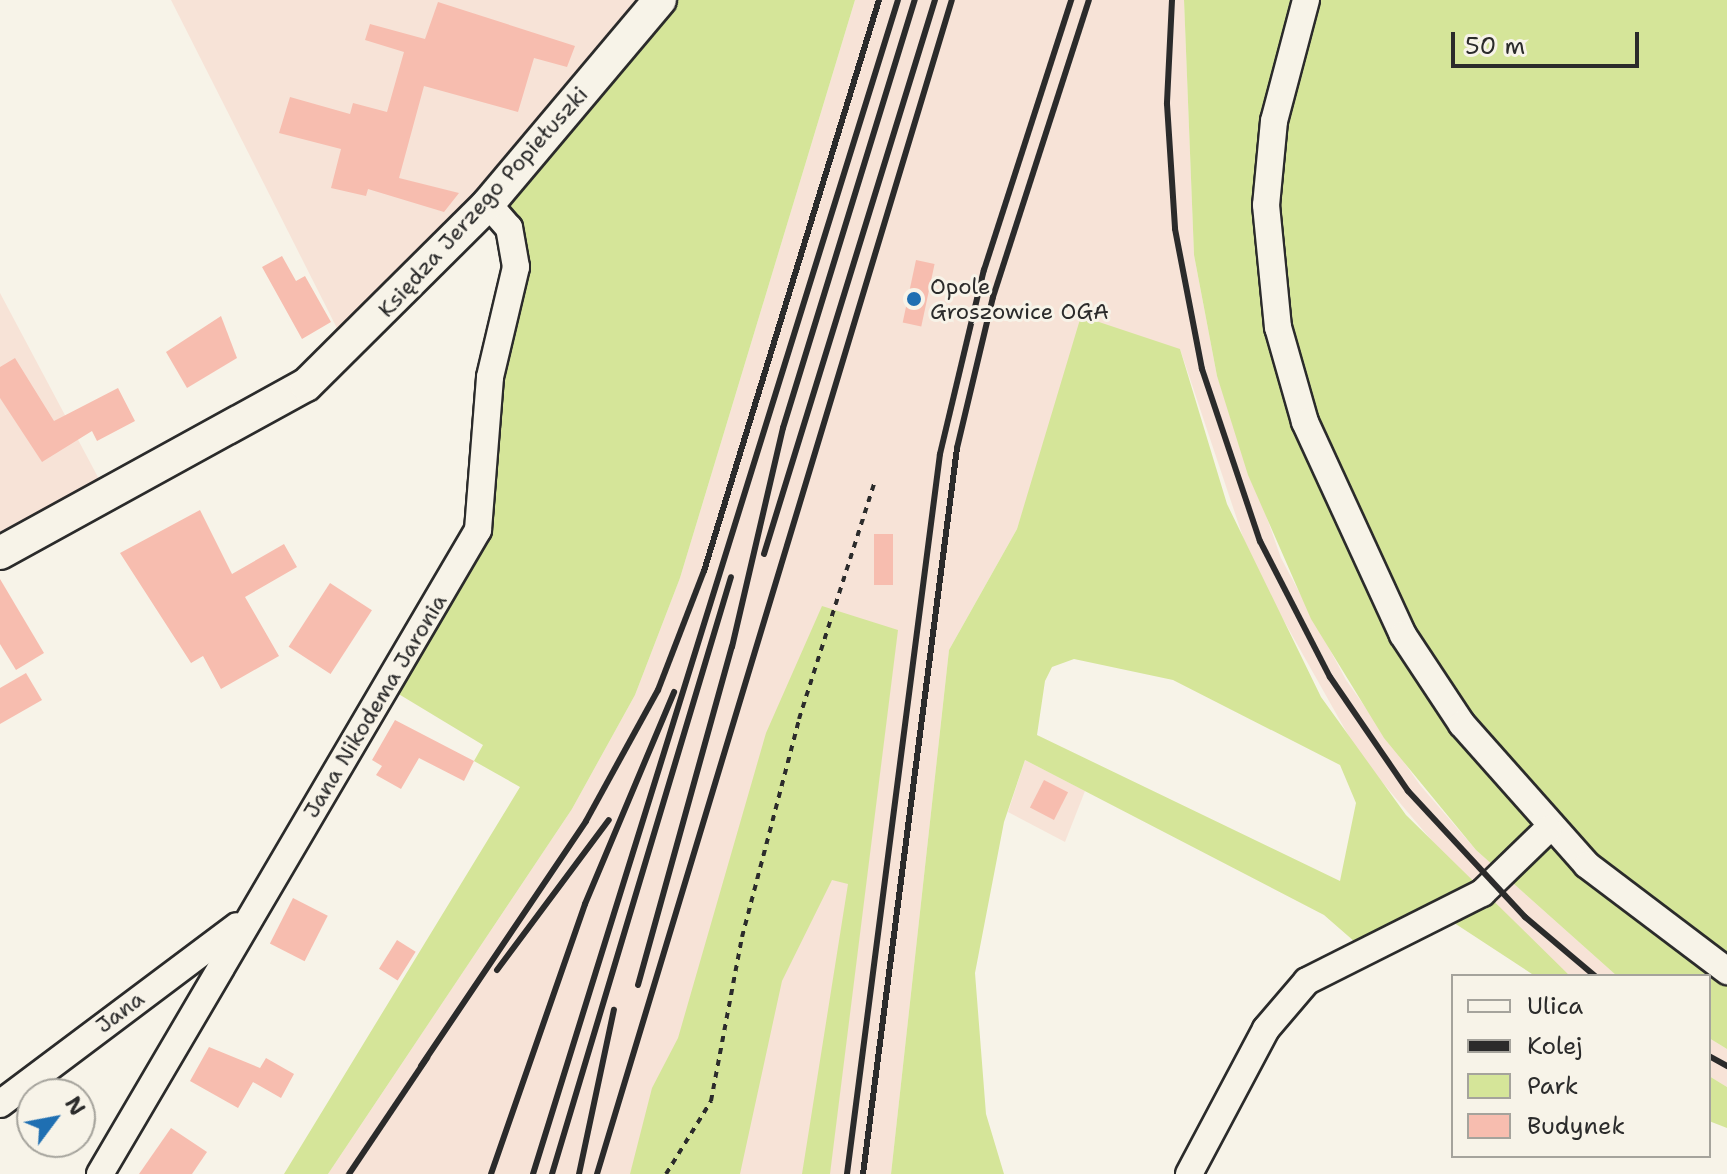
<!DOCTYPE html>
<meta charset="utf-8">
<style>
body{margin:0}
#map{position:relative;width:1727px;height:1174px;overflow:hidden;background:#f7f3e8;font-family:"Shantell Sans",sans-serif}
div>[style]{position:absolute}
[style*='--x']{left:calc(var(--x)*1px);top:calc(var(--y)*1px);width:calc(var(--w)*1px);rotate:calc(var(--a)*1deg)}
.built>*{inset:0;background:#f7e3d7}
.green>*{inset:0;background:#d5e599}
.building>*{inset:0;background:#f7bdaf;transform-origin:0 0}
.path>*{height:4px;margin-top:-2px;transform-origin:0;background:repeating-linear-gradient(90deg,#2b2b2b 0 6px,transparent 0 12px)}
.roads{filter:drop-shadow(2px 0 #2b2b2b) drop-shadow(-2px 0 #2b2b2b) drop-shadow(0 2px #2b2b2b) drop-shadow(0 -2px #2b2b2b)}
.minor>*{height:26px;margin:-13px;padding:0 13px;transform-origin:13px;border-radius:13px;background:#f7f3e8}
.major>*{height:32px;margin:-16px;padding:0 16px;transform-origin:16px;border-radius:16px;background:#f7f3e8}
.rail>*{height:6px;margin:-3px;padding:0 3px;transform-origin:3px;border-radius:3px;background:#2b2b2b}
.dots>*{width:22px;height:22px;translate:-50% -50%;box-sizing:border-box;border:4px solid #f7f3e8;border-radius:50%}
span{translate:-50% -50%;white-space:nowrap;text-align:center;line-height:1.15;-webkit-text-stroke:6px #f7f3e8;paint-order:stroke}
.street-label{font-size:22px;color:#2b2b2b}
.poi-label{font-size:22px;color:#2b2b2b}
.left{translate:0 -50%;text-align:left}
.legend{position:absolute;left:1451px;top:974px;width:260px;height:184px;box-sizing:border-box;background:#f7f3e8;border:2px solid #a5a39c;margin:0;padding:10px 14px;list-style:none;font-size:24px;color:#2b2b2b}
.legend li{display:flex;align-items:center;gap:16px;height:40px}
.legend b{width:40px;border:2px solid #a5a39c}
.north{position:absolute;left:16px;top:1078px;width:80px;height:80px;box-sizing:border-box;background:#f7f3e8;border:2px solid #a5a39c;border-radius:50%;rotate:58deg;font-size:22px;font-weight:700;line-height:32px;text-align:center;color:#2b2b2b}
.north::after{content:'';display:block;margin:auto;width:28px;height:36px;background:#1f6fb2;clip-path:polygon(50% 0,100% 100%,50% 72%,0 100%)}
.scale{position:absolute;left:1451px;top:32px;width:188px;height:36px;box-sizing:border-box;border:4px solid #2b2b2b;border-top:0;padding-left:10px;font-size:24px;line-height:28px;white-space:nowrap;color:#2b2b2b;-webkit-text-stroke:6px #f7f3e8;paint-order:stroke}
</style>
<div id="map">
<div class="built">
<div style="clip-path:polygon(171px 0,660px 0,347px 348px)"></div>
<div style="clip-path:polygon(855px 0,1184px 0,1194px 255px,1217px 376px,1281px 558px,1346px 680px,1420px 785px,1476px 850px,1617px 976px,1570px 976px,1462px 876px,1360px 756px,1252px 564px,1180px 349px,1043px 450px,1017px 529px,949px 650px,891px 1174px,328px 1174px,572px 809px,635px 695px,680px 578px)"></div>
<div style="clip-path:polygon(0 293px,108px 496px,0 553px)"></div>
<div style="clip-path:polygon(1025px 760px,1085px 791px,1065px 842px,1008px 812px)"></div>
<div style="clip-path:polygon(1709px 1038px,1727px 1049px,1727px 1087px,1709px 1076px)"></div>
</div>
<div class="green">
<div style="clip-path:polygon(660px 0,855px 0,680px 578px,635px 695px,572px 809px,328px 1174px,284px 1174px,520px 787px,474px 761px,483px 745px,387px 687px,463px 560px,516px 267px,488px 204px)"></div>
<div style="clip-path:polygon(1184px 0,1727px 0,1727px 1049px,1709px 1038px,1709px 976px,1617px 976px,1476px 850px,1384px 738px,1311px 619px,1248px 475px,1217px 376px,1194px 255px)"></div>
<div style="clip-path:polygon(evenodd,1081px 316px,1180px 349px,1227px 504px,1321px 697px,1406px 815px,1570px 976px,1535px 976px,1442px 915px,1363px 949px,1324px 915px,1025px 760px,1004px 822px,975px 973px,986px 1114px,1004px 1174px,891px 1174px,949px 650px,1017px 529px,1081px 316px,1074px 659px,1173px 680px,1340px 765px,1356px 803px,1340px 881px,1037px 735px,1045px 681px,1052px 667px,1074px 659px)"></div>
<div style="clip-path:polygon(822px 606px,898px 630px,830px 1174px,802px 1174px,848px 884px,832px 880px,782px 981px,740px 1174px,630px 1174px,652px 1088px,678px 1038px,766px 733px)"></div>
<div style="clip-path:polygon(1709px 1076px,1727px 1087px,1727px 1128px,1709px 1121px)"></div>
</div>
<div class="building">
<div style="clip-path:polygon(438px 2px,575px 46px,567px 67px,534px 58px,518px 112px,424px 86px,399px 178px,459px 193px,444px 212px,368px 189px,366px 196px,331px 188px,341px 149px,279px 133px,290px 97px,350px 114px,353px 103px,387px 112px,404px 52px,365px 40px,370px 24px,425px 39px)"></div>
<div style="clip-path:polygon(282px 256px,296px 281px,305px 276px,331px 322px,302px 339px,262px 267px)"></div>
<div style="left:916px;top:260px;width:19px;height:64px;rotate:12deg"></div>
<div style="clip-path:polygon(221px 316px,237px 358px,187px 388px,166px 352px)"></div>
<div style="clip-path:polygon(15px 358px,54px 421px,118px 388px,135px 421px,97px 441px,92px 431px,42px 462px,0 398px,0 367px)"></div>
<div style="clip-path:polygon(200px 510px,232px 574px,284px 544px,297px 567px,245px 597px,279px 656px,221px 689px,203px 656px,191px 663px,120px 553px)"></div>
<div style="left:874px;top:534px;width:19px;height:51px"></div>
<div style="clip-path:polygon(0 579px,44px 653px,16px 670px,0 644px)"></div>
<div style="left:330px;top:583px;width:50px;height:76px;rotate:33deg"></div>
<div style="clip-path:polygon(26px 673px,42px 700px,0 724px,0 688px)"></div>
<div style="clip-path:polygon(395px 720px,474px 761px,464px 781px,419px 758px,401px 789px,376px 775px,382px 766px,372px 760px)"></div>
<div style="left:1044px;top:780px;width:27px;height:31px;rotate:27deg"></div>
<div style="left:293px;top:898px;width:39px;height:51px;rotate:27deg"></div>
<div style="left:397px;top:940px;width:22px;height:34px;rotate:32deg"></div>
<div style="clip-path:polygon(209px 1047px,260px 1068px,266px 1058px,294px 1074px,281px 1098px,253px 1082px,238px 1108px,190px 1081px)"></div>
<div style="clip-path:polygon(171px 1128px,207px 1152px,192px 1174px,139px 1174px)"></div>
</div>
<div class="path">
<div style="--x:666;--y:1174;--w:86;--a:-58.3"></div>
<div style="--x:711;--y:1101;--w:167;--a:-79.3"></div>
<div style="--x:742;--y:937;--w:225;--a:-75.3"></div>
<div style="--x:799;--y:719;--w:247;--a:-72.3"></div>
</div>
<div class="roads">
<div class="minor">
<div style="--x:1306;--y:0;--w:125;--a:104.8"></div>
<div style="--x:1274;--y:121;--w:84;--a:95.4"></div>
<div style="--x:1266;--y:205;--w:123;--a:84.4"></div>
<div style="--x:1278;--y:327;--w:99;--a:74.1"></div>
<div style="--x:1305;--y:422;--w:234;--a:65.3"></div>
<div style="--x:1403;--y:635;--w:107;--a:56.5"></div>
<div style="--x:1462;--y:724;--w:188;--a:48.4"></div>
<div style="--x:1587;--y:865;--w:176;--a:37.1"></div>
<div style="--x:0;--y:1104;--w:296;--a:-36.9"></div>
<div style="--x:100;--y:1174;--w:747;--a:-59.59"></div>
<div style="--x:478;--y:530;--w:153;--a:-85.5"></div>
<div style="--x:490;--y:377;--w:113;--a:-76.7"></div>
<div style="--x:516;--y:267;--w:40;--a:-100"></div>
<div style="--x:509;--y:228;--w:32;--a:-131"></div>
<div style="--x:1189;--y:1174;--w:164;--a:-62"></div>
<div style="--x:1266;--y:1029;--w:63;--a:-49.5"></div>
<div style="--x:1307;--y:981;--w:196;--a:-26.7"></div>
<div style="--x:1482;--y:893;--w:92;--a:-44.1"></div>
</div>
<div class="major">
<div style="--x:0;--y:553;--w:349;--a:-28.8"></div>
<div style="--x:306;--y:385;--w:257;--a:-44.8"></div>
<div style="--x:488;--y:204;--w:267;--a:-49.9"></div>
</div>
</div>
<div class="rail">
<div style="--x:1172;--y:0;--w:104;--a:92.8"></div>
<div style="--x:1167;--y:104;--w:125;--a:86.3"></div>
<div style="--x:1175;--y:229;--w:143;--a:79.1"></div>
<div style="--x:1202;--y:369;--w:182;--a:71.4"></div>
<div style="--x:1260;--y:541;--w:153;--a:62.8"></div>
<div style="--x:1330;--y:677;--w:138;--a:55.6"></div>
<div style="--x:1408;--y:791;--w:172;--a:47.1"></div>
<div style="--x:1525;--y:917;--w:92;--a:40.1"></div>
<div style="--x:764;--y:554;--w:580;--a:-72.85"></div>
<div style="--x:497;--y:970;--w:187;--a:-53.3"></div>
<div style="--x:638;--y:985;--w:351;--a:-74.5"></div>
<div style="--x:732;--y:647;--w:225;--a:-76.9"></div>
<div style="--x:783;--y:428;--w:448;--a:-72.9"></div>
<div style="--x:1709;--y:1056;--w:21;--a:29"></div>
<div style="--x:421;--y:1066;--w:295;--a:-56"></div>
<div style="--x:586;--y:821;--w:149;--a:-61.2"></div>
<div style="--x:658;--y:690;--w:128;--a:-68.9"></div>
<div style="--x:704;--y:571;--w:597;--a:-72.96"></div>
<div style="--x:349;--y:1174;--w:140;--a:-56.1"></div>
<div style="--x:491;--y:1174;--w:286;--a:-70.8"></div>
<div style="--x:585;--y:904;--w:230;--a:-67.2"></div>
<div style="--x:533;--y:1174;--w:1229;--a:-72.73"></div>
<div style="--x:552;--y:1174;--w:623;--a:-73.31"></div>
<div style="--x:579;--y:1174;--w:168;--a:-78"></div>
<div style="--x:597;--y:1174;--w:1226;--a:-73.18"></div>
<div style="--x:847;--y:1174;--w:726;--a:-82.64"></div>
<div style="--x:940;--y:454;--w:189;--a:-76.6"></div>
<div style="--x:984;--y:270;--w:284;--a:-72.1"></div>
<div style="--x:863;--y:1174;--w:732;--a:-82.62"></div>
<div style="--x:957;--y:448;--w:155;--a:-76.6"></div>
<div style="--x:993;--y:297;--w:312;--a:-72.1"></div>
</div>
<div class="dots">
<div style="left:914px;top:299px;background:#1f6fb2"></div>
</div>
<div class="street-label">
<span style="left:483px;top:202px;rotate:-48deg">Księdza Jerzego Popiełuszki</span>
<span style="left:375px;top:706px;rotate:-59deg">Jana Nikodema Jaronia</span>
<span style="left:120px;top:1012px;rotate:-37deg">Jana</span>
</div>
<div class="poi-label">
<span class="left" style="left:930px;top:299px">Opole<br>Groszowice OGA</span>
</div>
<ul class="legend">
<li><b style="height:10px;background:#f7f3e8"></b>Ulica</li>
<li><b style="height:10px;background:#2b2b2b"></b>Kolej</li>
<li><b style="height:22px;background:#d5e599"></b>Park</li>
<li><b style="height:22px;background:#f7bdaf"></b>Budynek</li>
</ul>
<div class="north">N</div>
<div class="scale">50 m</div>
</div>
